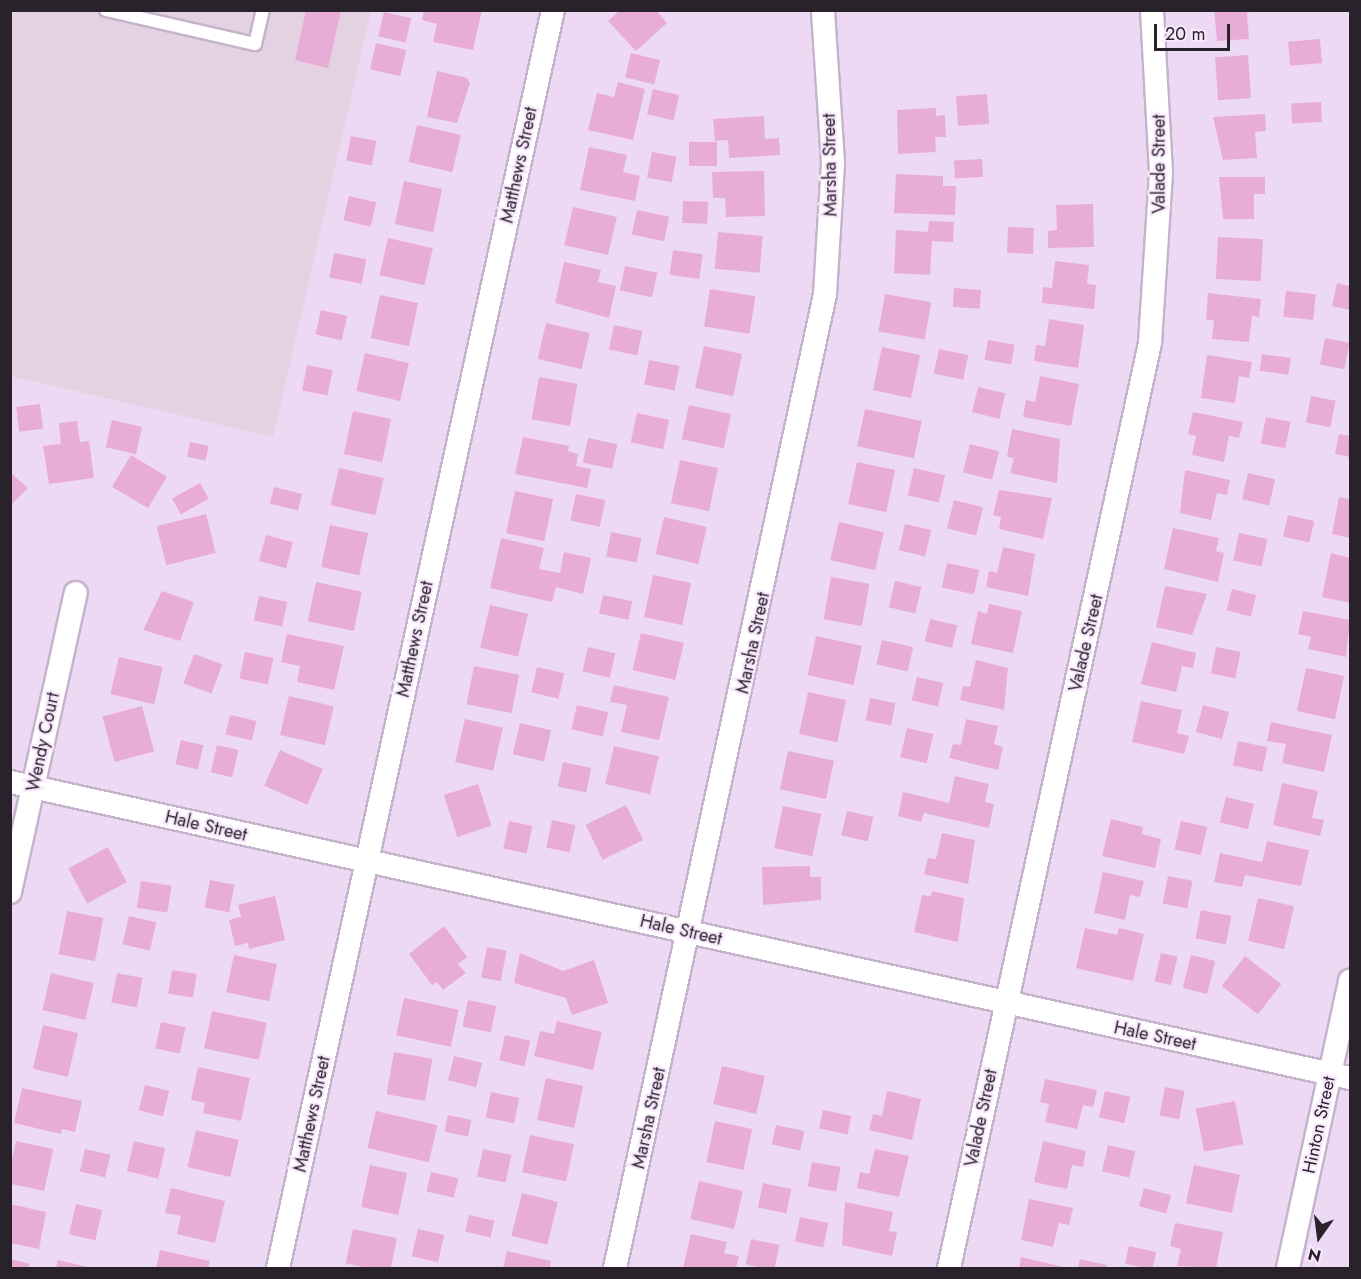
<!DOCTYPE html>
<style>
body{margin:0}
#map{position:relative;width:1361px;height:1279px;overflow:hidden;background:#eed9f4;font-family:Jost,sans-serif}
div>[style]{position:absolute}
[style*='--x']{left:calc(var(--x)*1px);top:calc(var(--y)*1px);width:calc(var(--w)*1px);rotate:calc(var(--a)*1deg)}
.commercial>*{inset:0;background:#e4d1e1}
.building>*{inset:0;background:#e8add7;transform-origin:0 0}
.roads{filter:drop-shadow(2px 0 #c5b2cb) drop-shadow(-2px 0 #c5b2cb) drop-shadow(0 2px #c5b2cb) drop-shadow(0 -2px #c5b2cb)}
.service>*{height:12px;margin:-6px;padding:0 6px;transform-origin:6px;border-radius:6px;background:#fff}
.minor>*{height:22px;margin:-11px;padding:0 11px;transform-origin:11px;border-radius:11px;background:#fff}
span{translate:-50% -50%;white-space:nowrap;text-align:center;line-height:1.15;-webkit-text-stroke:4.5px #f9e8fd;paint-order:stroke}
.street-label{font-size:18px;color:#29222b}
.frame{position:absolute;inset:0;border:12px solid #29222b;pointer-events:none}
.north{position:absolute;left:1289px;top:1207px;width:60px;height:60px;-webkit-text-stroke:4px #f9e8fd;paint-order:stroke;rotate:194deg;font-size:16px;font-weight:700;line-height:24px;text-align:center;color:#29222b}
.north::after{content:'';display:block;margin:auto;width:21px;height:27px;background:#29222b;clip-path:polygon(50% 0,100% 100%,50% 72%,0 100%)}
.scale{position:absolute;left:1154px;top:24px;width:76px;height:27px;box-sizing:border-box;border:3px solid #29222b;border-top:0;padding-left:8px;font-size:18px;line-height:21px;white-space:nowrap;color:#29222b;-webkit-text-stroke:4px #f9e8fd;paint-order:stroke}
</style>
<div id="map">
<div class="commercial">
<div style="clip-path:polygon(11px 11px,371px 11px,273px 437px,11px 376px)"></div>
</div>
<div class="building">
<div style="clip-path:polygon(306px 10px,341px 10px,328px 68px,295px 60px)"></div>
<div style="clip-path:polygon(424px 10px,482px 10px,473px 50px,433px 42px,437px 24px,422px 20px)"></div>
<div style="clip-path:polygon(620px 10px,656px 10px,667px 23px,636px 51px,608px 21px)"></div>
<div style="clip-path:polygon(1214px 10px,1257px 10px,1247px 13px,1249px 39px,1217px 41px)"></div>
<div style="left:384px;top:12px;width:28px;height:25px;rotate:13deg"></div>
<div style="left:1320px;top:39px;width:24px;height:32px;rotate:85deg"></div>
<div style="left:376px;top:43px;width:31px;height:27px;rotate:13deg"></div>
<div style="left:631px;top:53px;width:30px;height:25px;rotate:14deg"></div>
<div style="left:1248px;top:55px;width:43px;height:33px;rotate:86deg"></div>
<div style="clip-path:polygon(437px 71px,467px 78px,470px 83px,457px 123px,427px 117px)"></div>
<div style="clip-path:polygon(618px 82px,645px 89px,633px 140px,588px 130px,597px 93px,614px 97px)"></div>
<div style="left:653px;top:89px;width:27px;height:26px;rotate:13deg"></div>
<div style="left:987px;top:94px;width:30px;height:31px;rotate:86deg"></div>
<div style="left:1321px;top:102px;width:20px;height:30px;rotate:87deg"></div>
<div style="clip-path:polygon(936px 108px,936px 116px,945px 115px,946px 137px,935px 137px,936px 152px,898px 154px,897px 110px)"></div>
<div style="clip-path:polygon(1265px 114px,1266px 131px,1255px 132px,1257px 158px,1223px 160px,1213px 117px)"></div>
<div style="clip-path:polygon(764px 116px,765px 139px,779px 138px,780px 155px,729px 158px,728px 140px,715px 141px,713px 119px)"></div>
<div style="left:417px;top:125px;width:45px;height:38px;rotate:13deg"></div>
<div style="left:351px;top:136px;width:26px;height:25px;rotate:11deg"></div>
<div style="left:689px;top:142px;width:28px;height:24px"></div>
<div style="clip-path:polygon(589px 147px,627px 155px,623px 172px,640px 176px,635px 201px,580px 190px)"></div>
<div style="left:652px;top:152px;width:25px;height:26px;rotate:11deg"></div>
<div style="left:982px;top:159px;width:18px;height:28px;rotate:87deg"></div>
<div style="clip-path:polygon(764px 171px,765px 216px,726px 217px,725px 198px,713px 198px,712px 172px)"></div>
<div style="clip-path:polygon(896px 174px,943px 176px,943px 186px,956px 186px,955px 215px,894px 213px)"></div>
<div style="clip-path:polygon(1219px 177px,1265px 177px,1265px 194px,1254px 194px,1254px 219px,1223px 219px)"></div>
<div style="left:404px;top:181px;width:39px;height:44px;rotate:12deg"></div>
<div style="left:349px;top:196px;width:28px;height:25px;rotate:13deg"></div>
<div style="left:683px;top:201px;width:25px;height:22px;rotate:2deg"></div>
<div style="clip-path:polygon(1093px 204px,1094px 247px,1048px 248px,1048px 231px,1057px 230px,1056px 205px)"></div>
<div style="left:573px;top:207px;width:45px;height:39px;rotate:13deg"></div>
<div style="left:637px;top:210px;width:33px;height:25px;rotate:12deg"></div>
<div style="clip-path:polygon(929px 221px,954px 222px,953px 242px,932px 241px,930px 275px,894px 273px,896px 230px,928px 232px)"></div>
<div style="left:1008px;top:227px;width:26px;height:26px;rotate:2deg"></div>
<div style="left:718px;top:232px;width:45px;height:37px;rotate:5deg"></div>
<div style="left:1218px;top:237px;width:45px;height:42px;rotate:3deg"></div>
<div style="left:388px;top:238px;width:46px;height:38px;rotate:13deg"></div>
<div style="left:673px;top:250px;width:30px;height:25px;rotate:8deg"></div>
<div style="left:334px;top:253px;width:33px;height:25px;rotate:11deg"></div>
<div style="clip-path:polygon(1055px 261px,1089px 265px,1087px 284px,1096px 285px,1094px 309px,1042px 303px,1043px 287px,1052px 288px)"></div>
<div style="clip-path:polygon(564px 262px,601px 270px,598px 282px,616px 286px,609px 318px,555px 303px)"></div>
<div style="left:625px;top:266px;width:33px;height:25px;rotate:12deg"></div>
<div style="clip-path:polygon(1337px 283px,1350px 286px,1350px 310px,1332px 306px)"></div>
<div style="left:954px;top:288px;width:27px;height:19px;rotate:4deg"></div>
<div style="left:710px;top:289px;width:46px;height:38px;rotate:9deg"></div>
<div style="left:1286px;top:291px;width:30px;height:26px;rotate:6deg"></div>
<div style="clip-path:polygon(1208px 293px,1261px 299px,1259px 317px,1252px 316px,1249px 342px,1212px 339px,1214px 320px,1206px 320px)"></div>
<div style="left:885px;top:294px;width:47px;height:38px;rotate:10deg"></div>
<div style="left:380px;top:295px;width:39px;height:44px;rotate:12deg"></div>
<div style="left:321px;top:310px;width:27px;height:25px;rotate:13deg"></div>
<div style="clip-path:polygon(1049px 319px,1084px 325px,1078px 368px,1034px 361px,1036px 345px,1045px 346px)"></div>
<div style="left:546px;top:323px;width:45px;height:37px;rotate:13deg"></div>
<div style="left:614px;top:325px;width:29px;height:25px;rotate:12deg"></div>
<div style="left:1325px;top:338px;width:25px;height:27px;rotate:11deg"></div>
<div style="left:988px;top:340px;width:27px;height:20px;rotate:10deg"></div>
<div style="left:704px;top:346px;width:39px;height:43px;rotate:12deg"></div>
<div style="left:882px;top:347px;width:39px;height:44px;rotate:12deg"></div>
<div style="left:939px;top:349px;width:30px;height:25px;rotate:12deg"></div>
<div style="left:365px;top:353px;width:45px;height:39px;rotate:13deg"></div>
<div style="left:1262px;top:354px;width:29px;height:17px;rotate:8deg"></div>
<div style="clip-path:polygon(1207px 355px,1252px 362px,1249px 378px,1239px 376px,1235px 403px,1201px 398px)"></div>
<div style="left:649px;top:360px;width:31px;height:25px;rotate:11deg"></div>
<div style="left:307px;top:365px;width:26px;height:26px;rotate:11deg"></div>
<div style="clip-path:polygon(1040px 376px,1079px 384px,1071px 426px,1023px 417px,1026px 400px,1035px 402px)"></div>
<div style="left:539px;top:377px;width:39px;height:43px;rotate:10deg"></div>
<div style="left:978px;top:387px;width:28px;height:26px;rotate:13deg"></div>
<div style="left:1311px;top:396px;width:25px;height:27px;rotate:11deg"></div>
<div style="left:40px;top:404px;width:25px;height:24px;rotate:83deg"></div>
<div style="left:689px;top:405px;width:43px;height:35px;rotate:12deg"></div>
<div style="left:865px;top:409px;width:58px;height:38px;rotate:12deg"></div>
<div style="left:353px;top:411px;width:39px;height:44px;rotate:12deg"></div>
<div style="clip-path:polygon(1193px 412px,1243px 422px,1239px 438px,1229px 436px,1224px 462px,1192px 455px,1196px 436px,1188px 434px)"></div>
<div style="left:637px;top:413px;width:33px;height:30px;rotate:12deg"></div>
<div style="left:1266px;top:417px;width:25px;height:27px;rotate:11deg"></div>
<div style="left:112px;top:420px;width:31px;height:28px;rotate:13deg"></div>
<div style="clip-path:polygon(77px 421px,80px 442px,89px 441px,94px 478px,49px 484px,43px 446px,61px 444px,59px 423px)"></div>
<div style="clip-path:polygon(1012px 429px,1060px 439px,1057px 483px,1010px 473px,1014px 458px,1007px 457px)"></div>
<div style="clip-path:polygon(1339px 434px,1350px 436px,1350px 457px,1335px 454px)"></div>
<div style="clip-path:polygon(523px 437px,569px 446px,568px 451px,578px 454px,576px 466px,591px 469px,587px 488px,515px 474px)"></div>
<div style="left:588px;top:438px;width:30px;height:25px;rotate:12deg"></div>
<div style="left:190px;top:442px;width:19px;height:15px;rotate:12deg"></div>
<div style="left:970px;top:444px;width:30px;height:29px;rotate:14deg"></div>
<div style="left:131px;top:455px;width:42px;height:37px;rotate:31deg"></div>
<div style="left:680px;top:460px;width:39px;height:44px;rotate:12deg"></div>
<div style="left:857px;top:462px;width:39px;height:43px;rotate:12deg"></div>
<div style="left:339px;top:468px;width:46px;height:38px;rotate:13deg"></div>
<div style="left:914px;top:468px;width:32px;height:28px;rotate:13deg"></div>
<div style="clip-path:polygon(1185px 470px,1230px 480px,1227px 495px,1217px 493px,1211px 520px,1180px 513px)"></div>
<div style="clip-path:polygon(10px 472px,28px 488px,10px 506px)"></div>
<div style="left:1248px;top:473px;width:28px;height:27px;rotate:13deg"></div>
<div style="left:200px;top:483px;width:18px;height:32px;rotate:61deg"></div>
<div style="left:274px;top:487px;width:29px;height:17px;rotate:14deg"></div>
<div style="clip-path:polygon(999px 490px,1052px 498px,1043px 539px,999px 529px,1001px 517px,993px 515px)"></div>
<div style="left:515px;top:491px;width:39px;height:43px;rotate:12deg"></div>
<div style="left:576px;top:494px;width:30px;height:27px;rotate:12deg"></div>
<div style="clip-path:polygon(1339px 497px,1350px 499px,1350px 538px,1332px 534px)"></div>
<div style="left:954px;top:500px;width:30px;height:29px;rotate:14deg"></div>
<div style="left:206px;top:514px;width:40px;height:51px;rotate:76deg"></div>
<div style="left:1288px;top:515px;width:27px;height:22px;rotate:13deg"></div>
<div style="left:664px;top:517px;width:44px;height:38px;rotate:13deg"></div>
<div style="left:839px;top:522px;width:46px;height:39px;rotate:13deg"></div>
<div style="left:905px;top:524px;width:27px;height:27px;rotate:13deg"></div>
<div style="left:330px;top:525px;width:39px;height:43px;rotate:12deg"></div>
<div style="clip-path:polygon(1173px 528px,1219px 538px,1216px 551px,1224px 553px,1218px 582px,1164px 569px)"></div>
<div style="left:611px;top:532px;width:31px;height:25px;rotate:11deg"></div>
<div style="left:1239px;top:533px;width:29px;height:28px;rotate:12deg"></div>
<div style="left:266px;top:535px;width:28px;height:27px;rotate:15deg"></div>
<div style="clip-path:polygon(501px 538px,544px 548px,539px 569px,560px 573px,564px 552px,591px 558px,583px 594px,556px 587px,552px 602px,490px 588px)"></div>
<div style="clip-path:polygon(1003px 547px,1035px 554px,1028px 596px,986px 587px,989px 571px,997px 573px)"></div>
<div style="clip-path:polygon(1331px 553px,1350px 558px,1350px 603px,1322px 597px)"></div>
<div style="left:947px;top:563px;width:33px;height:25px;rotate:12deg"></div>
<div style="left:653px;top:575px;width:39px;height:43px;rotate:12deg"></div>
<div style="left:831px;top:577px;width:39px;height:43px;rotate:10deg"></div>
<div style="left:895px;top:581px;width:27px;height:27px;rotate:13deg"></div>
<div style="left:316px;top:582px;width:47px;height:40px;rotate:12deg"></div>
<div style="clip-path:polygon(1165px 586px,1207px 594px,1192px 635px,1156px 627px)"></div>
<div style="left:1232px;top:589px;width:25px;height:22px;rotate:14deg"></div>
<div style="clip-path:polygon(162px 591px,194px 602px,180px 641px,143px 630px)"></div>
<div style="left:603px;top:595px;width:30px;height:19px;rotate:12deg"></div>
<div style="left:259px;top:596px;width:29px;height:25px;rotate:12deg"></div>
<div style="clip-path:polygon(989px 604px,1022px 611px,1013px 653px,971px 644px,978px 611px,987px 614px)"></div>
<div style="left:490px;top:605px;width:39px;height:44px;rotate:13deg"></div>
<div style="clip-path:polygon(1303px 611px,1350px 620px,1346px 657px,1308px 649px,1311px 637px,1298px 634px)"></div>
<div style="left:930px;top:619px;width:28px;height:23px;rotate:13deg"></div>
<div style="left:641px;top:633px;width:44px;height:38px;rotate:13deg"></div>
<div style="clip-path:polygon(287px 634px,344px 646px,334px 690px,297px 682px,300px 666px,281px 662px)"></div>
<div style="left:816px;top:636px;width:47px;height:40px;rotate:12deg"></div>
<div style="left:882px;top:640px;width:32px;height:25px;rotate:13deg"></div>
<div style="clip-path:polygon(1152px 642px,1196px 653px,1193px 668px,1182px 666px,1176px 692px,1141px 684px)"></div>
<div style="left:588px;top:647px;width:28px;height:25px;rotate:13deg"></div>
<div style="left:1216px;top:647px;width:25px;height:27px;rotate:11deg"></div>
<div style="left:245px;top:652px;width:29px;height:27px;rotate:12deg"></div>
<div style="left:194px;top:654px;width:30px;height:31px;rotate:20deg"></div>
<div style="left:119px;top:657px;width:45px;height:38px;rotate:13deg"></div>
<div style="clip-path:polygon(976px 660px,1008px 668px,1004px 710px,960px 700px,963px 686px,970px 687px)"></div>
<div style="left:474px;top:666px;width:46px;height:39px;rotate:11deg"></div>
<div style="left:537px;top:667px;width:28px;height:26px;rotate:13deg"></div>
<div style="left:1306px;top:668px;width:39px;height:44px;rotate:12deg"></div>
<div style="left:917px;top:677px;width:27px;height:24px;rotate:13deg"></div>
<div style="clip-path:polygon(614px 685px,669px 697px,659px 740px,621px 732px,627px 705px,610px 702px)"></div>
<div style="left:808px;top:692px;width:39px;height:43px;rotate:12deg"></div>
<div style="left:289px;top:696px;width:46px;height:40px;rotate:13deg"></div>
<div style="left:870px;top:698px;width:26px;height:23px;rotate:11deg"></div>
<div style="clip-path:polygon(1141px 701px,1182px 710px,1177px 733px,1189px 736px,1184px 754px,1132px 742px)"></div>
<div style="left:577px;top:705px;width:32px;height:25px;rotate:13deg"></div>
<div style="left:1203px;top:705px;width:27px;height:28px;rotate:15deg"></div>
<div style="left:142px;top:706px;width:47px;height:41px;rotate:75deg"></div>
<div style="left:230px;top:715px;width:27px;height:20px;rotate:13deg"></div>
<div style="left:465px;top:719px;width:39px;height:44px;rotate:13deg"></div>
<div style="clip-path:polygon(966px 719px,998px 726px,994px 744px,1003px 747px,998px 770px,949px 758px,953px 744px,961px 745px)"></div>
<div style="clip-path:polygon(1271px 722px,1332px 735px,1324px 772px,1282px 763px,1286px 744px,1267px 741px)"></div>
<div style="left:520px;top:723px;width:32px;height:32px;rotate:13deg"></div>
<div style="left:907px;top:728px;width:27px;height:30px;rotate:13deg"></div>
<div style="left:181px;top:740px;width:23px;height:25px;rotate:13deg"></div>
<div style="left:1238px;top:741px;width:30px;height:25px;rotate:12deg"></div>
<div style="left:217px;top:745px;width:22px;height:28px;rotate:13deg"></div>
<div style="left:614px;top:746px;width:46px;height:39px;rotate:13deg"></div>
<div style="left:280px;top:750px;width:47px;height:39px;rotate:24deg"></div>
<div style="left:788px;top:751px;width:47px;height:39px;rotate:12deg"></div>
<div style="left:563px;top:762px;width:29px;height:25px;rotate:12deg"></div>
<div style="clip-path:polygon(955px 776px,989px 784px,985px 802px,994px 804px,989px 828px,924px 813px,921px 822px,898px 816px,903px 792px,949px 803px)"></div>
<div style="clip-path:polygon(1282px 783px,1318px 791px,1312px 818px,1324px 820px,1320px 836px,1273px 825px)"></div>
<div style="left:478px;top:784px;width:44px;height:36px;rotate:72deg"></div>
<div style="left:1226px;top:797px;width:29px;height:26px;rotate:14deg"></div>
<div style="left:626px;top:805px;width:39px;height:45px;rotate:64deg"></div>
<div style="left:783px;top:806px;width:39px;height:43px;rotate:12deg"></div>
<div style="left:847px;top:811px;width:27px;height:25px;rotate:13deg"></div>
<div style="clip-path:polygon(1111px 819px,1143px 827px,1142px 834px,1161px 839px,1155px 868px,1102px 856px)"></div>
<div style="left:552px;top:820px;width:24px;height:28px;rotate:12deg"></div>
<div style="left:509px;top:821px;width:24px;height:28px;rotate:12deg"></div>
<div style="left:1181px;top:821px;width:27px;height:29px;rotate:13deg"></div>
<div style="clip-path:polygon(942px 833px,975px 840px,968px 884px,924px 874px,928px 858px,936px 859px)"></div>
<div style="clip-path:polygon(1267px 841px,1309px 850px,1301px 886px,1245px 875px,1242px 887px,1214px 882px,1220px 853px,1262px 862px)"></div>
<div style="left:108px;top:847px;width:40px;height:45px;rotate:62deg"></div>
<div style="clip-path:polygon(810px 866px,810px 877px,821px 877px,821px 900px,763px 905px,762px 867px)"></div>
<div style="clip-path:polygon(1103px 872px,1144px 881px,1140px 897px,1130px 895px,1125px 920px,1094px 913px)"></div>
<div style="left:1168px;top:876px;width:25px;height:28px;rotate:11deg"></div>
<div style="left:210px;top:880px;width:25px;height:28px;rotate:11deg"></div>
<div style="left:141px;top:881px;width:31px;height:27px;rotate:9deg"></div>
<div style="clip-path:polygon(932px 891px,964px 898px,958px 942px,914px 932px,922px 895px,931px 896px)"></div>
<div style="clip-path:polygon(275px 896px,285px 940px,249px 949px,248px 943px,235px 946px,229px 920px,241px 917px,238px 905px)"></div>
<div style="left:1258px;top:898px;width:37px;height:44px;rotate:13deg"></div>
<div style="left:1201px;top:910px;width:31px;height:29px;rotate:11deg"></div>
<div style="left:67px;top:911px;width:37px;height:44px;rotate:11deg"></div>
<div style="left:129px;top:916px;width:28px;height:29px;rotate:13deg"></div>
<div style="clip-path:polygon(444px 926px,467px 957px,458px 964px,466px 973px,443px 990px,437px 982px,432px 985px,409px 954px)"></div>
<div style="clip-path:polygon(1085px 928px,1117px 935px,1119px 928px,1144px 934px,1133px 981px,1076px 968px)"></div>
<div style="left:487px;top:947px;width:20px;height:31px;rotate:11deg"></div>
<div style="clip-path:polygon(520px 953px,563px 971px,594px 960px,608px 1003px,572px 1015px,566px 998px,514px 983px)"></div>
<div style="left:1161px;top:953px;width:17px;height:29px;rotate:13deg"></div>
<div style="left:234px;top:955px;width:44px;height:38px;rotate:12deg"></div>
<div style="left:1191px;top:955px;width:25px;height:34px;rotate:14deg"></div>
<div style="left:1245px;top:956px;width:46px;height:38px;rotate:38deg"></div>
<div style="left:172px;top:970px;width:25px;height:24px;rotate:9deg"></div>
<div style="left:51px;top:973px;width:44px;height:38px;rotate:13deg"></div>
<div style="left:117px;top:973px;width:26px;height:30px;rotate:11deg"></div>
<div style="left:404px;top:998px;width:56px;height:38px;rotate:12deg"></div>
<div style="left:468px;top:1000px;width:29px;height:27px;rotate:12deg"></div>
<div style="left:212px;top:1011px;width:56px;height:38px;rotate:12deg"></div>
<div style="clip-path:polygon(557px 1021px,602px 1032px,593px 1070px,534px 1056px,540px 1031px,554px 1034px)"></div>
<div style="left:161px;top:1022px;width:25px;height:27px;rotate:12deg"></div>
<div style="left:43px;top:1025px;width:36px;height:45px;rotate:13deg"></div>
<div style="left:505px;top:1035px;width:26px;height:26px;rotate:13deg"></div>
<div style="left:394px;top:1052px;width:39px;height:43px;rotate:10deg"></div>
<div style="left:454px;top:1056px;width:29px;height:25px;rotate:14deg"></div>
<div style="left:722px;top:1066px;width:44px;height:39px;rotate:13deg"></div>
<div style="clip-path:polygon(198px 1067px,250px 1078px,241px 1121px,203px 1113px,205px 1103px,191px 1100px)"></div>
<div style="left:546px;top:1078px;width:38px;height:43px;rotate:12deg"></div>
<div style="clip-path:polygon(1045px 1079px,1097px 1090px,1093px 1107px,1083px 1105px,1077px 1129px,1045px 1122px,1049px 1104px,1040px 1102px)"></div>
<div style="left:145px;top:1085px;width:25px;height:26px;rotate:14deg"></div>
<div style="left:1165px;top:1087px;width:20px;height:29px;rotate:11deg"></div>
<div style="clip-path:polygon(22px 1088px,82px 1101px,75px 1132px,62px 1129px,61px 1134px,14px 1123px)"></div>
<div style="clip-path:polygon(887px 1091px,921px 1099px,912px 1140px,869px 1130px,873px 1114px,882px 1116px)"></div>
<div style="left:1105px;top:1091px;width:26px;height:27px;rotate:13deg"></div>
<div style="left:491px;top:1092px;width:29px;height:26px;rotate:12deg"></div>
<div style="left:1235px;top:1101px;width:44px;height:40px;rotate:79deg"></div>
<div style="left:823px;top:1110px;width:29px;height:19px;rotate:12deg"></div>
<div style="left:376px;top:1111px;width:63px;height:38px;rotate:13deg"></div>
<div style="left:448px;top:1115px;width:24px;height:17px;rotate:12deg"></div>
<div style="left:715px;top:1121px;width:38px;height:42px;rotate:12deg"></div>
<div style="left:776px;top:1125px;width:29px;height:20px;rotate:12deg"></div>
<div style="left:196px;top:1130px;width:44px;height:38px;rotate:13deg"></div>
<div style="left:530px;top:1135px;width:45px;height:38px;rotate:12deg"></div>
<div style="left:16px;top:1141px;width:38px;height:43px;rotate:12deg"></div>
<div style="left:134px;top:1141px;width:32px;height:31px;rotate:13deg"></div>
<div style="clip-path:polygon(1043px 1141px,1086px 1151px,1083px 1167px,1072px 1165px,1067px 1189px,1034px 1182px)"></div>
<div style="left:1108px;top:1145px;width:28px;height:27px;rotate:13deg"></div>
<div style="left:85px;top:1149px;width:26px;height:23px;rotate:13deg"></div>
<div style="left:483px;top:1149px;width:29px;height:28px;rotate:12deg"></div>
<div style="clip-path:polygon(875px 1149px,909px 1156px,899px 1197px,857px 1188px,860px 1172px,869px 1174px)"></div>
<div style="left:812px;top:1162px;width:29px;height:25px;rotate:10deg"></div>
<div style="left:370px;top:1165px;width:38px;height:43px;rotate:12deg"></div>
<div style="left:1194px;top:1165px;width:47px;height:39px;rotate:12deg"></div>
<div style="left:431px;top:1172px;width:28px;height:20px;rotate:13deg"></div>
<div style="left:699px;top:1181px;width:45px;height:39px;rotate:13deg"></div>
<div style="left:763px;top:1183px;width:29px;height:25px;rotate:12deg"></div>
<div style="clip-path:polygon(171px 1188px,225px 1201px,215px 1243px,177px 1234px,181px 1216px,165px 1213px)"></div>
<div style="left:1144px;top:1188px;width:28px;height:19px;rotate:15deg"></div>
<div style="left:522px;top:1193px;width:37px;height:44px;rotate:14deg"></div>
<div style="clip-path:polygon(1029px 1199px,1073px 1208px,1069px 1225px,1059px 1223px,1053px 1247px,1021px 1240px)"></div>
<div style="clip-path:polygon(845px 1202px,893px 1212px,889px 1231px,897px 1232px,892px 1256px,842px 1245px)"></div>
<div style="clip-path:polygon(10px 1204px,46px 1212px,39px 1249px,10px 1243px)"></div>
<div style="left:76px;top:1204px;width:27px;height:31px;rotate:13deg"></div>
<div style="left:469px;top:1215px;width:26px;height:17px;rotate:13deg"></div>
<div style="left:800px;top:1217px;width:29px;height:25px;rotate:12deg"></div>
<div style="clip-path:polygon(1175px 1223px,1223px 1232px,1216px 1268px,1177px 1266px,1181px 1249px,1170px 1246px)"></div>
<div style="left:353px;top:1229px;width:45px;height:35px;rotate:12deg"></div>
<div style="left:418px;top:1229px;width:27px;height:28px;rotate:13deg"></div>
<div style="clip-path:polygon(691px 1234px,727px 1242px,724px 1253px,739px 1256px,736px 1268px,683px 1268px)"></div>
<div style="left:751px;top:1239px;width:29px;height:26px;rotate:12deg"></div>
<div style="left:1129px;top:1246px;width:28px;height:18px;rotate:13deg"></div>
<div style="clip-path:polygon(160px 1250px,210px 1261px,208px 1268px,156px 1268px)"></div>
<div style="clip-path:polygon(507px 1251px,551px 1261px,550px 1268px,503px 1268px)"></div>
<div style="clip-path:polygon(1021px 1257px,1068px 1268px,1019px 1268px)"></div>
<div style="clip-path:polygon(10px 1259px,30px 1264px,28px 1268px,10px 1268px)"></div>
<div style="clip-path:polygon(1080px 1259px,1107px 1265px,1106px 1268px,1078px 1268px)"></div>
<div style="clip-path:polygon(58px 1260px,88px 1267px,87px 1268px,56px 1268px)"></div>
</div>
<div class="roads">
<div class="service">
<div style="--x:106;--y:10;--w:153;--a:12.9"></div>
<div style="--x:255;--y:44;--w:35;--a:-77"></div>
</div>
<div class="minor">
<div style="--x:10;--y:782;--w:1372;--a:12.46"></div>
<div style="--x:10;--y:892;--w:306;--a:-77.6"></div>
<div style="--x:278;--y:1268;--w:1288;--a:-77.67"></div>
<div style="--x:615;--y:1268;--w:996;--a:-77.83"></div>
<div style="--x:825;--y:294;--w:132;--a:-86.5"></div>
<div style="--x:833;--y:162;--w:152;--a:-93.8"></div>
<div style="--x:949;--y:1268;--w:947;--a:-77.74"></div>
<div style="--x:1150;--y:343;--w:171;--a:-86.3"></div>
<div style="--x:1161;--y:172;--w:162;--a:-93.2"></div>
<div style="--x:1288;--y:1268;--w:294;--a:-77.8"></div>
</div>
</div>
<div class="street-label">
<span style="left:1159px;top:164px;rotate:-90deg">Valade Street</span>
<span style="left:519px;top:165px;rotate:-78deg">Matthews Street</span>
<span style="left:830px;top:165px;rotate:-91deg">Marsha Street</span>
<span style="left:415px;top:639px;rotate:-78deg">Matthews Street</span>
<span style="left:753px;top:643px;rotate:-78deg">Marsha Street</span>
<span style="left:1086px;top:643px;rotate:-77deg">Valade Street</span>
<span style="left:43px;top:742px;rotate:-78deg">Wendy Court</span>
<span style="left:206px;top:826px;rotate:13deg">Hale Street</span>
<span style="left:681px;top:930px;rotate:13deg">Hale Street</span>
<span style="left:1155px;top:1036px;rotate:12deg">Hale Street</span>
<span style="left:312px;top:1114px;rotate:-78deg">Matthews Street</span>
<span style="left:649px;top:1118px;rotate:-78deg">Marsha Street</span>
<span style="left:981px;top:1118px;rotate:-78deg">Valade Street</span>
<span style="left:1319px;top:1125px;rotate:-78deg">Hinton Street</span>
</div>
<div class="frame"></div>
<div class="north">N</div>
<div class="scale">20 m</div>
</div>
